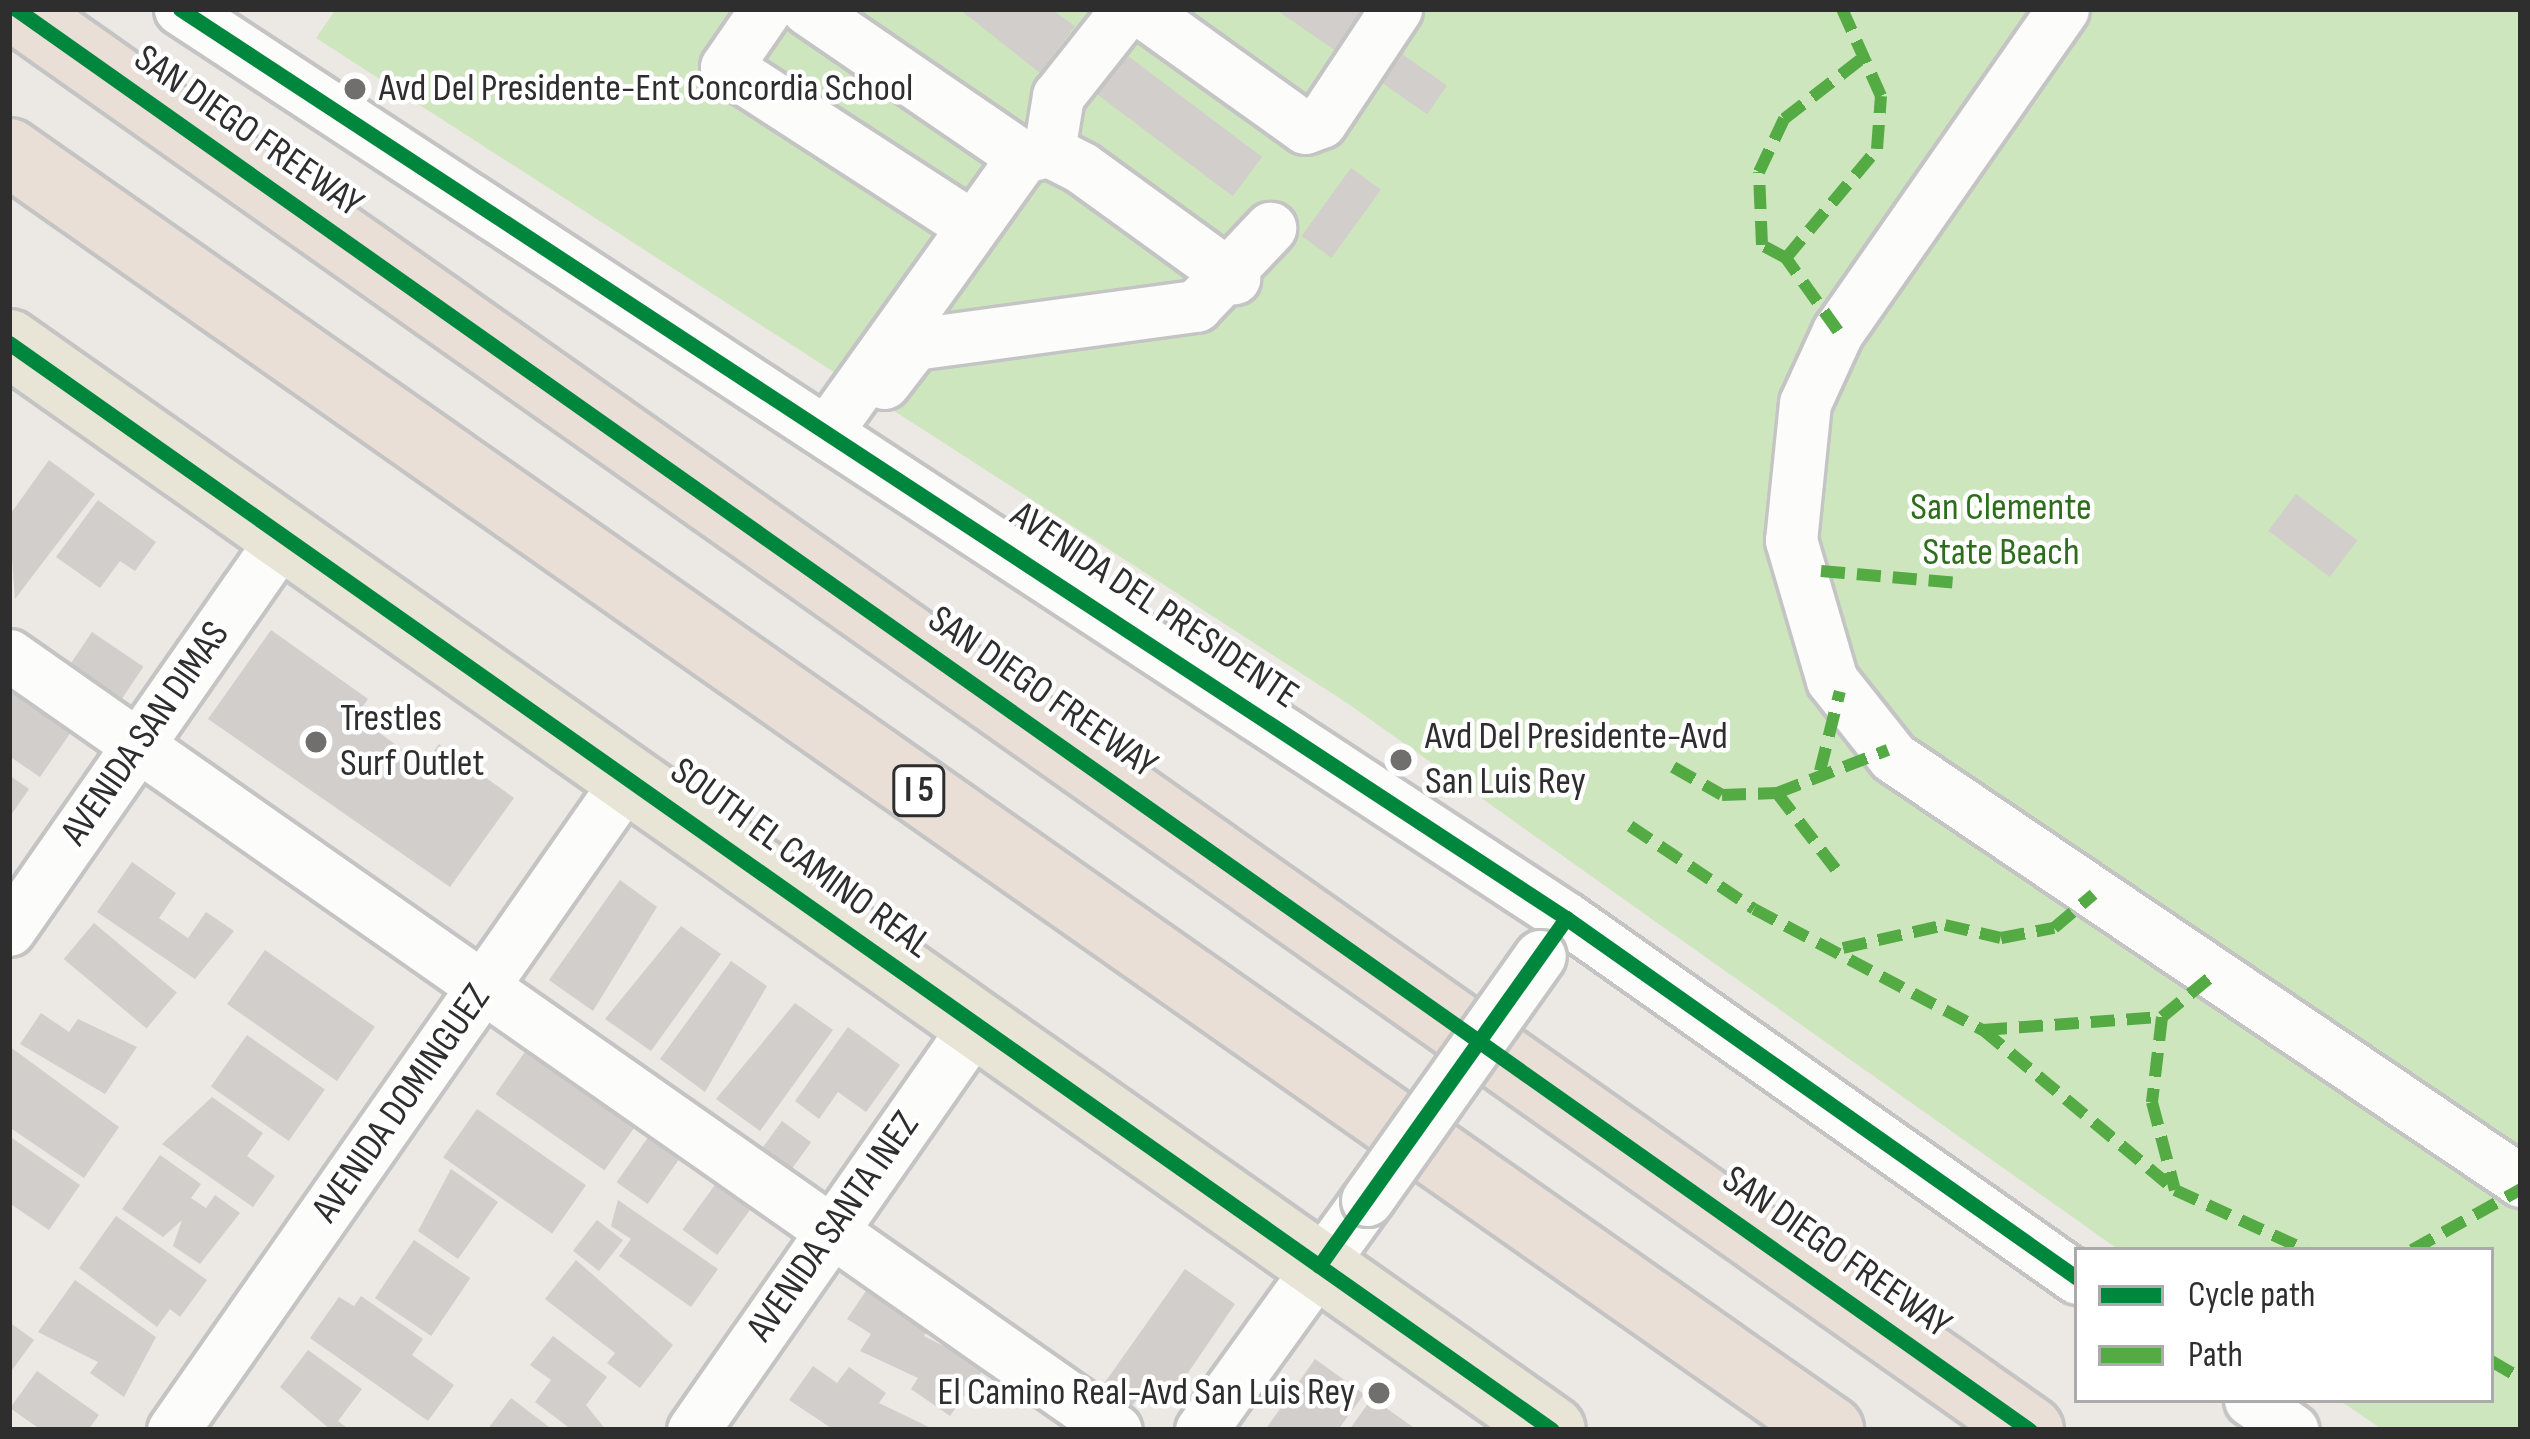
<!DOCTYPE html>
<style>
body{margin:0}
#map{position:relative;width:2530px;height:1439px;overflow:hidden;background:#ece8e4;font-family:"Sofia Sans Condensed",sans-serif}
div>[style]{position:absolute}
[style*='--x']{left:calc(var(--x)*1px);top:calc(var(--y)*1px);width:calc(var(--w)*1px);rotate:calc(var(--a)*1deg)}
.green>*{inset:0;background:#cee6be}
.building>*{inset:0;background:#d1cecb;transform-origin:0 0}
.roads{filter:drop-shadow(3px 0 #c5c4c5) drop-shadow(-3px 0 #c5c4c5) drop-shadow(0 3px #c5c4c5) drop-shadow(0 -3px #c5c4c5)}
.minor>*{height:51px;margin:-25.5px;padding:0 25.5px;transform-origin:25.5px;border-radius:25.5px;background:#fcfcfb}
.major>*{height:66px;margin:-33px;padding:0 33px;transform-origin:33px;border-radius:33px;background:#e8e4d6}
.highway>*{height:66px;margin:-33px;padding:0 33px;transform-origin:33px;border-radius:33px;background:#eadfd6}
.bridges{filter:drop-shadow(3px 0 #c5c4c5) drop-shadow(-3px 0 #c5c4c5) drop-shadow(0 3px #c5c4c5) drop-shadow(0 -3px #c5c4c5)}
.minor-bridge>*{height:51px;margin:-25.5px;padding:0 25.5px;transform-origin:25.5px;border-radius:25.5px;background:#fcfcfb}
.quiet>*{height:12px;margin-top:-6px;transform-origin:0;background:repeating-linear-gradient(90deg,#54ab44 0 24px,transparent 0 36px)}
.cycleway>*{height:15px;margin:-7.5px;padding:0 7.5px;transform-origin:7.5px;border-radius:7.5px;background:#00873e}
.dots>*{width:33px;height:33px;translate:-50% -50%;box-sizing:border-box;border:6px solid #fff;border-radius:50%}
span{translate:-50% -50%;white-space:nowrap;text-align:center;line-height:1.15;-webkit-text-stroke:9px #fff;paint-order:stroke}
.shield-label span{padding:3px 9px;background:#fff;border:3px solid;border-radius:9px;-webkit-text-stroke-width:0}
.shield-label{font-size:36px;color:#2e2e2e;font-weight:700}
.poi-label{font-size:39px;color:#2e2e2e}
.left{translate:0 -50%;text-align:left}
.right{translate:-100% -50%;text-align:right}
.street-label{font-size:39px;color:#2e2e2e}
.park-label{font-size:39px;color:#2c6e1b}
.frame{position:absolute;inset:0;border:12px solid #2e2e2e;pointer-events:none}
.legend{position:absolute;left:2074px;top:1247px;width:420px;height:156px;box-sizing:border-box;background:#fff;border:3px solid #ababab;margin:0;padding:15px 21px;list-style:none;font-size:36px;color:#2e2e2e}
.legend li{display:flex;align-items:center;gap:24px;height:60px}
.legend b{width:60px;border:3px solid #ababab}
</style>
<div id="map">
<div class="green">
<div style="clip-path:polygon(336px 9px,2521px 9px,2521px 1430px,2383px 1430px,2339px 1400px,2491px 1400px,2491px 1250px,2119px 1250px,1347px 703px,316px 38px)"></div>
</div>
<div class="building">
<div style="clip-path:polygon(959px 9px,1051px 9px,1075px 26px,1040px 73px)"></div>
<div style="clip-path:polygon(1275px 9px,1354px 9px,1365px 16px,1339px 53px)"></div>
<div style="left:1124px;top:53px;width:173px;height:49px;rotate:37deg"></div>
<div style="left:1402px;top:54px;width:55px;height:35px;rotate:35deg"></div>
<div style="left:1351px;top:168px;width:37px;height:84px;rotate:36deg"></div>
<div style="clip-path:polygon(49px 460px,95px 494px,15px 599px,9px 516px)"></div>
<div style="left:2296px;top:494px;width:77px;height:46px;rotate:37deg"></div>
<div style="clip-path:polygon(98px 500px,156px 542px,135px 571px,120px 561px,100px 588px,56px 557px)"></div>
<div style="clip-path:polygon(271px 630px,368px 699px,356px 716px,424px 765px,439px 744px,514px 798px,450px 887px,208px 719px)"></div>
<div style="left:92px;top:632px;width:62px;height:38px;rotate:34deg"></div>
<div style="clip-path:polygon(9px 689px,71px 732px,40px 777px,9px 756px)"></div>
<div style="clip-path:polygon(9px 775px,29px 789px,9px 818px)"></div>
<div style="clip-path:polygon(132px 862px,176px 893px,159px 918px,188px 938px,206px 912px,234px 931px,195px 979px,97px 912px)"></div>
<div style="clip-path:polygon(620px 880px,657px 907px,593px 1011px,549px 980px)"></div>
<div style="left:94px;top:923px;width:108px;height:47px;rotate:40deg"></div>
<div style="clip-path:polygon(681px 926px,721px 954px,651px 1051px,605px 1019px)"></div>
<div style="left:265px;top:950px;width:134px;height:66px;rotate:35deg"></div>
<div style="clip-path:polygon(731px 961px,767px 986px,705px 1092px,660px 1059px)"></div>
<div style="clip-path:polygon(795px 1003px,833px 1030px,760px 1131px,716px 1099px)"></div>
<div style="clip-path:polygon(41px 1013px,69px 1032px,78px 1019px,137px 1047px,105px 1094px,20px 1044px)"></div>
<div style="clip-path:polygon(848px 1027px,900px 1065px,866px 1112px,838px 1092px,819px 1119px,795px 1101px)"></div>
<div style="left:247px;top:1035px;width:95px;height:63px;rotate:35deg"></div>
<div style="clip-path:polygon(9px 1046px,119px 1127px,84px 1178px,9px 1127px)"></div>
<div style="left:527px;top:1049px;width:133px;height:55px;rotate:35deg"></div>
<div style="clip-path:polygon(212px 1097px,263px 1133px,247px 1156px,275px 1176px,253px 1207px,162px 1144px)"></div>
<div style="left:477px;top:1109px;width:133px;height:59px;rotate:35deg"></div>
<div style="left:782px;top:1121px;width:36px;height:34px;rotate:36deg"></div>
<div style="left:651px;top:1133px;width:38px;height:60px;rotate:35deg"></div>
<div style="clip-path:polygon(9px 1136px,80px 1185px,49px 1230px,9px 1203px)"></div>
<div style="clip-path:polygon(160px 1155px,201px 1184px,191px 1198px,206px 1208px,215px 1195px,240px 1213px,200px 1264px,173px 1246px,182px 1220px,163px 1237px,122px 1209px)"></div>
<div style="clip-path:polygon(451px 1169px,498px 1202px,458px 1259px,418px 1231px)"></div>
<div style="left:720px;top:1178px;width:43px;height:64px;rotate:36deg"></div>
<div style="clip-path:polygon(618px 1200px,718px 1269px,691px 1307px,619px 1256px,631px 1239px,611px 1226px)"></div>
<div style="clip-path:polygon(116px 1216px,207px 1280px,180px 1317px,170px 1309px,157px 1327px,79px 1268px)"></div>
<div style="left:597px;top:1220px;width:33px;height:39px;rotate:38deg"></div>
<div style="left:414px;top:1240px;width:68px;height:70px;rotate:34deg"></div>
<div style="clip-path:polygon(576px 1260px,673px 1345px,640px 1388px,607px 1363px,615px 1353px,545px 1299px)"></div>
<div style="clip-path:polygon(1185px 1269px,1235px 1304px,1166px 1405px,1144px 1389px,1126px 1415px,1096px 1395px)"></div>
<div style="clip-path:polygon(75px 1280px,156px 1337px,124px 1397px,90px 1373px,98px 1362px,38px 1332px)"></div>
<div style="clip-path:polygon(870px 1285px,930px 1327px,924px 1336px,985px 1367px,950px 1416px,911px 1389px,918px 1378px,860px 1351px,871px 1334px,847px 1319px)"></div>
<div style="clip-path:polygon(361px 1296px,423px 1339px,412px 1355px,454px 1385px,428px 1421px,310px 1338px,339px 1297px,354px 1306px)"></div>
<div style="clip-path:polygon(9px 1322px,34px 1340px,12px 1370px,9px 1367px)"></div>
<div style="clip-path:polygon(553px 1336px,607px 1377px,586px 1405px,606px 1430px,572px 1430px,535px 1402px,551px 1380px,530px 1365px)"></div>
<div style="clip-path:polygon(308px 1350px,362px 1389px,338px 1421px,350px 1430px,331px 1430px,280px 1387px)"></div>
<div style="clip-path:polygon(1315px 1359px,1364px 1394px,1338px 1430px,1265px 1430px)"></div>
<div style="clip-path:polygon(813px 1366px,837px 1383px,849px 1367px,886px 1393px,879px 1403px,935px 1430px,834px 1430px,789px 1400px)"></div>
<div style="clip-path:polygon(37px 1371px,99px 1415px,88px 1430px,41px 1430px,10px 1408px)"></div>
<div style="clip-path:polygon(511px 1398px,553px 1430px,487px 1430px)"></div>
<div style="clip-path:polygon(1372px 1398px,1417px 1430px,1349px 1430px)"></div>
</div>
<div class="roads">
<div class="minor">
<div style="--x:180;--y:9;--w:1657;--a:33.26"></div>
<div style="--x:1566;--y:918;--w:625;--a:35.16"></div>
<div style="--x:766;--y:9;--w:70;--a:124.6"></div>
<div style="--x:726;--y:67;--w:287;--a:32.9"></div>
<div style="--x:807;--y:9;--w:262;--a:34.4"></div>
<div style="--x:1139;--y:9;--w:204;--a:35.6"></div>
<div style="--x:1305;--y:128;--w:17;--a:-21"></div>
<div style="--x:1321;--y:122;--w:136;--a:-56.4"></div>
<div style="--x:2063;--y:9;--w:393;--a:124.9"></div>
<div style="--x:1838;--y:331;--w:79;--a:114.6"></div>
<div style="--x:1805;--y:403;--w:138;--a:95.8"></div>
<div style="--x:1791;--y:540;--w:146;--a:73.7"></div>
<div style="--x:1832;--y:680;--w:98;--a:51.6"></div>
<div style="--x:1893;--y:757;--w:758;--a:34.03"></div>
<div style="--x:1049;--y:151;--w:56;--a:-80.7"></div>
<div style="--x:1058;--y:96;--w:111;--a:-51.6"></div>
<div style="--x:884;--y:383;--w:49;--a:-52.4"></div>
<div style="--x:914;--y:344;--w:285;--a:-7.7"></div>
<div style="--x:1196;--y:306;--w:108;--a:-46.5"></div>
<div style="--x:829;--y:428;--w:333;--a:-54.4"></div>
<div style="--x:1023;--y:157;--w:27;--a:-13"></div>
<div style="--x:1049;--y:151;--w:37;--a:27"></div>
<div style="--x:1082;--y:168;--w:188;--a:35.9"></div>
<div style="--x:9;--y:655;--w:1351;--a:35"></div>
<div style="--x:9;--y:930;--w:478;--a:-55.1"></div>
<div style="--x:2250;--y:1400;--w:52;--a:34.9"></div>
<div style="--x:173;--y:1430;--w:796;--a:-55.07"></div>
<div style="--x:693;--y:1430;--w:494;--a:-55.1"></div>
<div style="--x:1201;--y:1430;--w:284;--a:-54.2"></div>
</div>
<div class="major">
<div style="--x:9;--y:343;--w:1887;--a:35.16"></div>
</div>
<div class="highway">
<div style="--x:16;--y:9;--w:2465;--a:35.21"></div>
<div style="--x:9;--y:152;--w:2225;--a:35.06"></div>
</div>
</div>
<div class="bridges">
<div class="minor-bridge">
<div style="--x:1367;--y:1200;--w:299;--a:-54.7"></div>
</div>
</div>
<div class="quiet">
<div style="--x:1786;--y:258;--w:27;--a:-152"></div>
<div style="--x:1762;--y:245;--w:73;--a:-92.4"></div>
<div style="--x:1759;--y:172;--w:59;--a:-64.7"></div>
<div style="--x:1784;--y:119;--w:101;--a:-37.8"></div>
<div style="--x:1838;--y:331;--w:90;--a:-125.5"></div>
<div style="--x:1786;--y:258;--w:142;--a:-50.1"></div>
<div style="--x:1877;--y:149;--w:53;--a:-85.7"></div>
<div style="--x:1881;--y:96;--w:95;--a:-114.1"></div>
<div style="--x:1821;--y:571;--w:138;--a:5"></div>
<div style="--x:1673;--y:767;--w:56;--a:29.7"></div>
<div style="--x:1722;--y:795;--w:55;--a:-2.1"></div>
<div style="--x:1777;--y:793;--w:119;--a:-21.2"></div>
<div style="--x:1820;--y:771;--w:82;--a:-76"></div>
<div style="--x:1777;--y:793;--w:98;--a:52.4"></div>
<div style="--x:1630;--y:826;--w:149;--a:33.8"></div>
<div style="--x:1754;--y:909;--w:259;--a:27.9"></div>
<div style="--x:1983;--y:1030;--w:179;--a:-4.2"></div>
<div style="--x:2162;--y:1017;--w:66;--a:-39.5"></div>
<div style="--x:1843;--y:948;--w:105;--a:-12.7"></div>
<div style="--x:1945;--y:925;--w:57;--a:13.1"></div>
<div style="--x:2001;--y:938;--w:54;--a:-10.7"></div>
<div style="--x:2054;--y:928;--w:52;--a:-40.4"></div>
<div style="--x:2162;--y:1017;--w:86;--a:96.7"></div>
<div style="--x:2152;--y:1102;--w:91;--a:75.4"></div>
<div style="--x:1983;--y:1030;--w:250;--a:39.8"></div>
<div style="--x:2175;--y:1190;--w:144;--a:24.6"></div>
<div style="--x:2412;--y:1250;--w:125;--a:-29.2"></div>
<div style="--x:2491;--y:1361;--w:34;--a:30"></div>
</div>
<div class="cycleway">
<div style="--x:16;--y:9;--w:2465;--a:35.21"></div>
<div style="--x:180;--y:9;--w:1657;--a:33.26"></div>
<div style="--x:1566;--y:918;--w:625;--a:35.16"></div>
<div style="--x:9;--y:343;--w:1887;--a:35.16"></div>
<div style="--x:1319;--y:1266;--w:427;--a:-54.6"></div>
</div>
<div class="dots">
<div style="left:355px;top:89px;background:#706f6e"></div>
<div style="left:316px;top:742px;background:#706f6e"></div>
<div style="left:1401px;top:760px;background:#706f6e"></div>
<div style="left:1379px;top:1393px;background:#706f6e"></div>
</div>
<div class="shield-label">
<span style="left:919px;top:791px">I 5</span>
</div>
<div class="poi-label">
<span class="left" style="left:379px;top:89px">Avd Del Presidente-Ent Concordia School</span>
<span class="left" style="left:340px;top:742px">Trestles<br>Surf Outlet</span>
<span class="left" style="left:1425px;top:760px">Avd Del Presidente-Avd<br>San Luis Rey</span>
<span class="right" style="left:1355px;top:1393px">El Camino Real-Avd San Luis Rey</span>
</div>
<div class="street-label">
<span style="left:248px;top:132px;rotate:35deg">SAN DIEGO FREEWAY</span>
<span style="left:1154px;top:606px;rotate:34deg">AVENIDA DEL PRESIDENTE</span>
<span style="left:1042px;top:693px;rotate:35deg">SAN DIEGO FREEWAY</span>
<span style="left:146px;top:734px;rotate:-55deg">AVENIDA SAN DIMAS</span>
<span style="left:800px;top:859px;rotate:36deg">SOUTH EL CAMINO REAL</span>
<span style="left:402px;top:1104px;rotate:-55deg">AVENIDA DOMINGUEZ</span>
<span style="left:834px;top:1227px;rotate:-55deg">AVENIDA SANTA INEZ</span>
<span style="left:1836px;top:1253px;rotate:35deg">SAN DIEGO FREEWAY</span>
</div>
<div class="park-label">
<span style="left:2001px;top:531px">San Clemente<br>State Beach</span>
</div>
<div class="frame"></div>
<ul class="legend">
<li><b style="height:15px;background:#00873e"></b>Cycle path</li>
<li><b style="height:15px;background:#54ab44"></b>Path</li>
</ul>
</div>
